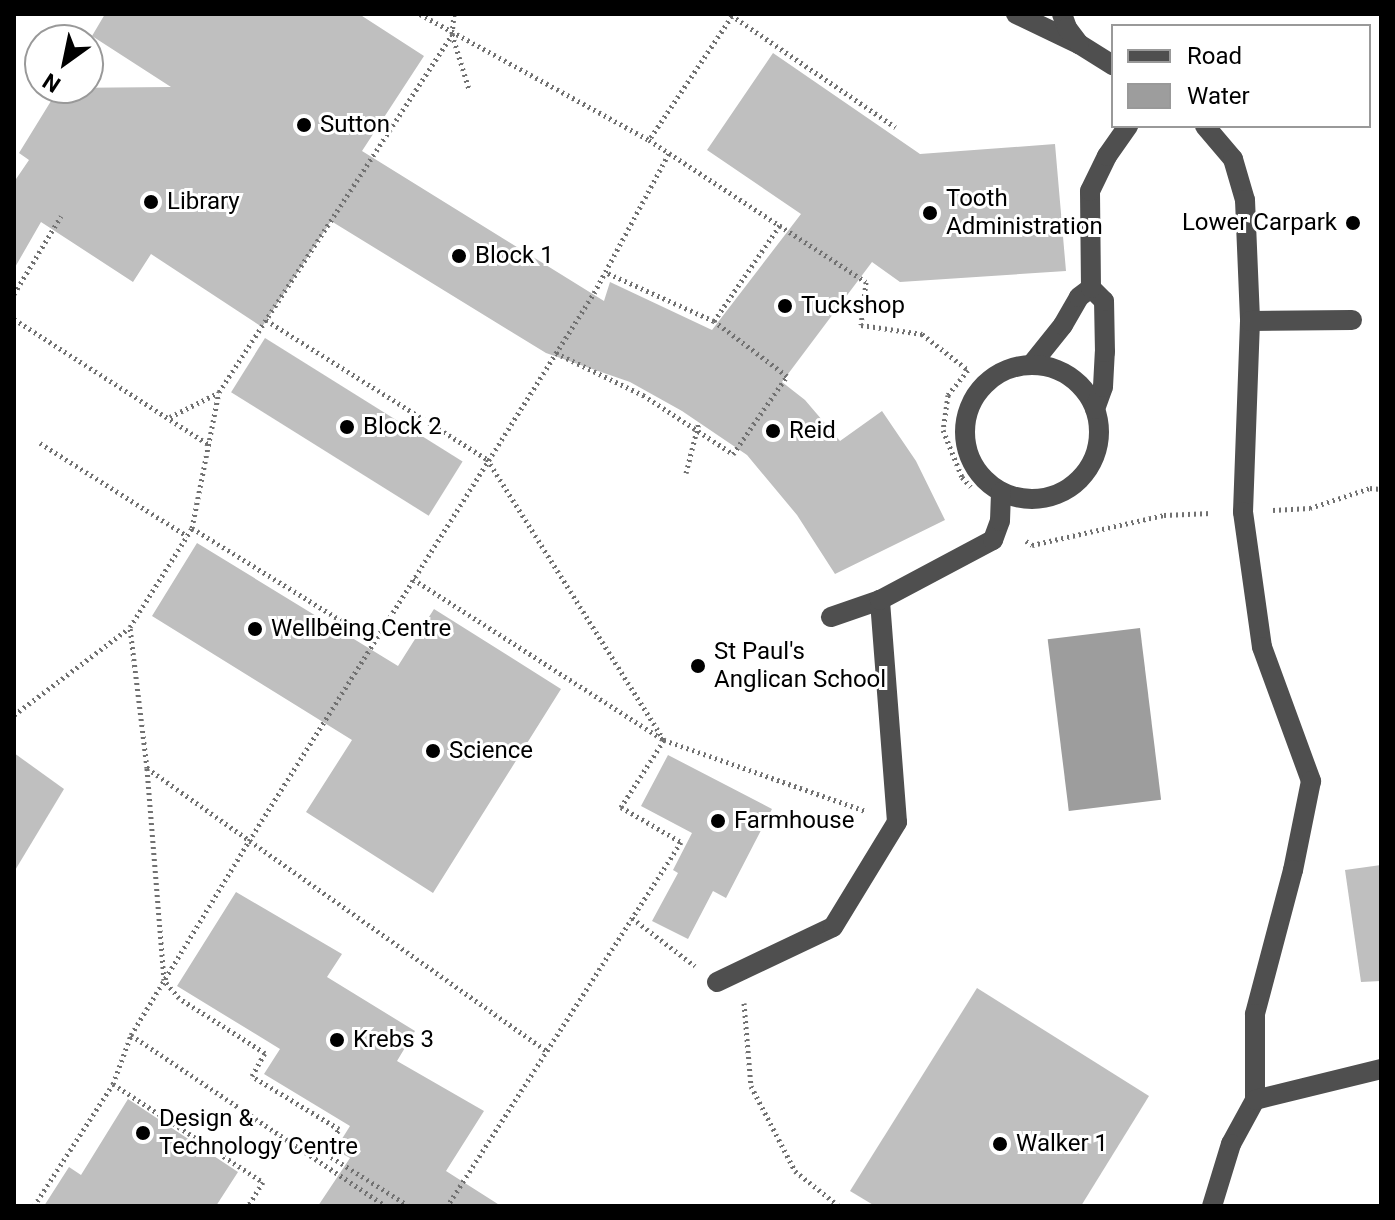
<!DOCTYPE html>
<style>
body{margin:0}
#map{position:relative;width:1395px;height:1220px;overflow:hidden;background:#fff;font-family:Roboto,sans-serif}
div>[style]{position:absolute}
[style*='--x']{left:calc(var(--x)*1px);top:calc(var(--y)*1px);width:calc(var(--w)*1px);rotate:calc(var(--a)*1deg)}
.water>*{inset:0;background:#9d9d9d;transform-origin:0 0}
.building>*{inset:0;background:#bfbfbf;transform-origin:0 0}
.path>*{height:5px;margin-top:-2.5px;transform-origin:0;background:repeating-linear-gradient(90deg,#717171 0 2px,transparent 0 6px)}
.minor>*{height:20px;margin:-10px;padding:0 10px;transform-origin:10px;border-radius:10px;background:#4f4f4f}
.minor>.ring{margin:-10px;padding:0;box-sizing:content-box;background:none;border:20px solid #4f4f4f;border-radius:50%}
.dots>*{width:22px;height:22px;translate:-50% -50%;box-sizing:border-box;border:4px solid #fff;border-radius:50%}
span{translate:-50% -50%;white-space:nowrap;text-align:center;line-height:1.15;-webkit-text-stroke:6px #fff;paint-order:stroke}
.poi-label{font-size:24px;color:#000}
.left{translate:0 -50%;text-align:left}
.right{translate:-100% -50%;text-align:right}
.frame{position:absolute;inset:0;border:16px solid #000;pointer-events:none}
.legend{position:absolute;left:1111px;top:24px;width:260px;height:104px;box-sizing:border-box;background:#fff;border:2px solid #999;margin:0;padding:10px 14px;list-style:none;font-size:24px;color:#000}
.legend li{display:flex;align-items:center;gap:16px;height:40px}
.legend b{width:40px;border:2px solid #999}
.north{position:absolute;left:24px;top:24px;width:80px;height:80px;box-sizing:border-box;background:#fff;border:2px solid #999;border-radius:50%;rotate:213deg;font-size:22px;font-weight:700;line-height:32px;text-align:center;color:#000}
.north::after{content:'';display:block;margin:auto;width:28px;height:36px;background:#000;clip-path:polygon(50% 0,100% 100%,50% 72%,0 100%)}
</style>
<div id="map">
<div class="water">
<div style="left:1140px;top:628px;width:173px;height:93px;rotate:83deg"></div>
</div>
<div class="building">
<div style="clip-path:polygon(105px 14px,359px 14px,424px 56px,362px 151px,604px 301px,610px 282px,712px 330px,801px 214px,707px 150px,773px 53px,920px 154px,1055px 144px,1066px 271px,900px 282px,872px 262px,782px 382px,805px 400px,840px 441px,882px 411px,916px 461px,945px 520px,835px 574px,797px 515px,747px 455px,682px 411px,630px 382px,546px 353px,331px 221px,262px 327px,151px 254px,133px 282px,41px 222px,14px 269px,14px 182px,29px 160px,19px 153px,59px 88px,171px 87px,92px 36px)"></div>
<div style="left:265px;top:338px;width:233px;height:64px;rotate:32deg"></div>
<div style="clip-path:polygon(197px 543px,398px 666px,434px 609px,561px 689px,433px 893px,306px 812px,352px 740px,152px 616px)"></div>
<div style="clip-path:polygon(14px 753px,64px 789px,14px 872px)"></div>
<div style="clip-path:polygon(668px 755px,772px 809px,726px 898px,713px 891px,688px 939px,652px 921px,678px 873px,673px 870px,692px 833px,641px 806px)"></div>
<div style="clip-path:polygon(1381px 865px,1381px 981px,1361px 982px,1345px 870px)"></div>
<div style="clip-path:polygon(236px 892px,342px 954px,327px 977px,415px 1031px,397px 1061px,484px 1111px,446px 1171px,501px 1206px,318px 1206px,350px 1158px,335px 1150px,350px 1126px,264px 1074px,280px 1049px,177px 986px)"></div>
<div style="clip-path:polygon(977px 988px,1149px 1096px,1081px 1206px,875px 1206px,850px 1191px)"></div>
<div style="clip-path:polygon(128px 1099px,238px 1172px,216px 1206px,44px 1206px,69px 1167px,81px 1175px)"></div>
</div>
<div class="path">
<div style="--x:420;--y:14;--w:261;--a:28.8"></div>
<div style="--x:731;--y:15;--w:199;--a:34.3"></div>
<div style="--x:732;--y:16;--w:149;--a:123.8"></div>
<div style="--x:649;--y:140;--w:259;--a:33.2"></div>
<div style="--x:866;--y:282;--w:43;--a:96.6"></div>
<div style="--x:861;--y:325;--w:62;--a:8.4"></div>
<div style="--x:922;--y:334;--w:58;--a:38"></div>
<div style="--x:968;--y:370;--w:32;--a:129"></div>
<div style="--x:948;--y:395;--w:35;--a:98"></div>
<div style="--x:943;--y:430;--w:51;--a:68"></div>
<div style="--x:962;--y:477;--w:13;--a:48"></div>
<div style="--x:452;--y:34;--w:58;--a:72.8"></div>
<div style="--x:14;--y:294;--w:91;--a:-58.9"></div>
<div style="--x:14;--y:319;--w:231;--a:32.8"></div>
<div style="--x:266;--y:320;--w:261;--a:32.2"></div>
<div style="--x:487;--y:459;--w:332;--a:57.8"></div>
<div style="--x:664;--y:740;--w:214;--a:19.4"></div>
<div style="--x:714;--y:321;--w:116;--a:-55.5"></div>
<div style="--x:556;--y:353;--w:97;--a:25.8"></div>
<div style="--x:643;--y:395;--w:108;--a:33.2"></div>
<div style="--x:733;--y:454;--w:95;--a:-55.3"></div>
<div style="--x:787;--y:376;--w:91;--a:-143"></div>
<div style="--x:714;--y:321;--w:120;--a:-155.8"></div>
<div style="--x:170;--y:417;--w:54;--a:-26.6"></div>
<div style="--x:40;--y:443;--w:174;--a:32.3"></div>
<div style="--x:686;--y:473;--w:53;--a:-75.7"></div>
<div style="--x:1273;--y:510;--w:37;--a:-3"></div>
<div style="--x:1310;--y:508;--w:63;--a:-18.4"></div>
<div style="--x:1370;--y:488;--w:11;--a:5"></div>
<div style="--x:192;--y:528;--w:214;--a:31.8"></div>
<div style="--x:1026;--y:541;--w:7;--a:34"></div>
<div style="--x:1032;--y:545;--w:135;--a:-12.8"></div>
<div style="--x:1164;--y:515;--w:47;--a:-2.4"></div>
<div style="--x:413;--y:579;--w:298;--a:32.7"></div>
<div style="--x:664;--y:740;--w:80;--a:122.7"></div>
<div style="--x:621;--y:807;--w:69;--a:30.3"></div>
<div style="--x:681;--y:842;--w:433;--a:122.7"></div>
<div style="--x:14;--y:715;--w:144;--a:-37.1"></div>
<div style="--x:147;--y:768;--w:489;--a:35.3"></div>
<div style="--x:632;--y:918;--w:79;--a:37.3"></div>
<div style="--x:744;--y:1003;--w:83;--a:85.2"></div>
<div style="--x:751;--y:1086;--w:96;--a:62.6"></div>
<div style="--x:795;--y:1171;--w:56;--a:38.5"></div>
<div style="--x:131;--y:1035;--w:306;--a:33.9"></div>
<div style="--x:113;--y:1084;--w:179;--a:33.2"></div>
<div style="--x:263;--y:1182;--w:28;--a:122"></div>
<div style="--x:34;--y:1206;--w:145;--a:-57.1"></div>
<div style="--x:113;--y:1084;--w:52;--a:-69.8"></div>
<div style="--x:131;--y:1035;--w:227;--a:-58.7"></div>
<div style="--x:249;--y:841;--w:648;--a:-57.81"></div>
<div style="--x:594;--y:293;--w:159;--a:-61.8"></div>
<div style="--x:409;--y:1206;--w:99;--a:-147.8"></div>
<div style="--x:325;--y:1153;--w:28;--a:-60"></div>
<div style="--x:339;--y:1129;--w:102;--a:-148.7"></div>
<div style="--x:252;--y:1076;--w:26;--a:-61"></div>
<div style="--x:265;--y:1053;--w:102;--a:-147.4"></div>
<div style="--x:179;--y:998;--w:23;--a:-130"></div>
<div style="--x:164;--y:980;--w:213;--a:-94.6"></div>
<div style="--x:147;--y:768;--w:142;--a:-96.9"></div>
<div style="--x:130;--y:627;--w:117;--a:-57.9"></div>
<div style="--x:192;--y:528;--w:139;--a:-78.8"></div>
<div style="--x:219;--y:392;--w:427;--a:-56.9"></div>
<div style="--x:452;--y:34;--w:20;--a:-84"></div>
</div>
<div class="minor">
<div style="--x:1016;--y:14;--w:70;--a:25.5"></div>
<div style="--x:1079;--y:44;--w:40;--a:32"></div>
<div style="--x:1062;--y:14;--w:15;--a:70"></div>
<div style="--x:1067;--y:28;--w:20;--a:53"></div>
<div style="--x:1205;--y:126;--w:43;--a:49.7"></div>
<div style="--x:1233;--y:159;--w:43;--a:73.7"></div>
<div style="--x:1245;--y:200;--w:121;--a:87.6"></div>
<div style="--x:1250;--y:321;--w:191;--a:92.1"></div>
<div style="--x:1243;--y:512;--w:136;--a:82"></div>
<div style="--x:1262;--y:647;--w:143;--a:69.9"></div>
<div style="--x:1311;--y:781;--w:91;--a:101.4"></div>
<div style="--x:1293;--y:870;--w:149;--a:104.8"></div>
<div style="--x:1255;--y:1014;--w:86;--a:90"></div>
<div style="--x:1255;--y:1100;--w:50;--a:118.6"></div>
<div style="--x:1231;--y:1144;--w:65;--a:107"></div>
<div style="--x:1250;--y:321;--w:102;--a:-0.6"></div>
<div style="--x:1031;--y:365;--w:51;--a:-51.3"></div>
<div style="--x:1063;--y:325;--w:32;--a:-60"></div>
<div style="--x:1079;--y:297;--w:15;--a:-37"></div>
<div class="ring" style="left:965px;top:365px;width:114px;height:114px"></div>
<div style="--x:1095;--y:409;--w:23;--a:-70"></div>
<div style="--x:1103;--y:387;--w:35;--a:-87"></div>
<div style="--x:1105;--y:352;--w:51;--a:-91.1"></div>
<div style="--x:1104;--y:301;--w:18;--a:-135"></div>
<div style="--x:1091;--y:288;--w:97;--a:-90.6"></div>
<div style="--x:1090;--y:191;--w:39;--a:-64"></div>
<div style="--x:1107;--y:156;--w:37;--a:-55"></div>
<div style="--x:831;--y:617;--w:52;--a:-19.1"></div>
<div style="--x:717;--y:982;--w:128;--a:-25.4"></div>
<div style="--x:833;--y:927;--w:123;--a:-58.6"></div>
<div style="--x:897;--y:822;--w:223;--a:-94.4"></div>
<div style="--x:880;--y:600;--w:128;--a:-28"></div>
<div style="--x:993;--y:540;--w:20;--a:-70"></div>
<div style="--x:1000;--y:521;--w:29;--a:-88"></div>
<div style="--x:1255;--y:1100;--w:130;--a:-13.8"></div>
</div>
<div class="dots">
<div style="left:304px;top:125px;background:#000"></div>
<div style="left:151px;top:202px;background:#000"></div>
<div style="left:930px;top:213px;background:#000"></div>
<div style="left:1353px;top:223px;background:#000"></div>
<div style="left:459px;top:256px;background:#000"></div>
<div style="left:785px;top:306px;background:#000"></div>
<div style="left:347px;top:427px;background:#000"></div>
<div style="left:773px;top:431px;background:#000"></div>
<div style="left:255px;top:629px;background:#000"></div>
<div style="left:698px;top:666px;background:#000"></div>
<div style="left:433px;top:751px;background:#000"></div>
<div style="left:718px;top:821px;background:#000"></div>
<div style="left:337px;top:1040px;background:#000"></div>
<div style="left:143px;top:1133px;background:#000"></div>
<div style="left:1000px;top:1144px;background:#000"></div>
</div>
<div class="poi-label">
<span class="left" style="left:320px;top:125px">Sutton</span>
<span class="left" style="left:946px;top:213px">Tooth<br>Administration</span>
<span class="left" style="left:167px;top:202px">Library</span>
<span class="right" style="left:1337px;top:223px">Lower Carpark</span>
<span class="left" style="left:475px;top:256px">Block 1</span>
<span class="left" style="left:801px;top:306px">Tuckshop</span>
<span class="left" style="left:363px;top:427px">Block 2</span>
<span class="left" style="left:789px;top:431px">Reid</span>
<span class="left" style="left:271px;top:629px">Wellbeing Centre</span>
<span class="left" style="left:714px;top:666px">St Paul's<br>Anglican School</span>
<span class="left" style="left:449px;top:751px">Science</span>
<span class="left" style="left:734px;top:821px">Farmhouse</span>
<span class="left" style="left:353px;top:1040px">Krebs 3</span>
<span class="left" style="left:159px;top:1133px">Design &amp;<br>Technology Centre</span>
<span class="left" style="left:1016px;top:1144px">Walker 1</span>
</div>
<div class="frame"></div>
<ul class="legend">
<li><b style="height:10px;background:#4f4f4f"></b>Road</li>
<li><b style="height:22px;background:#9d9d9d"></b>Water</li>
</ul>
<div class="north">N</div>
</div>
